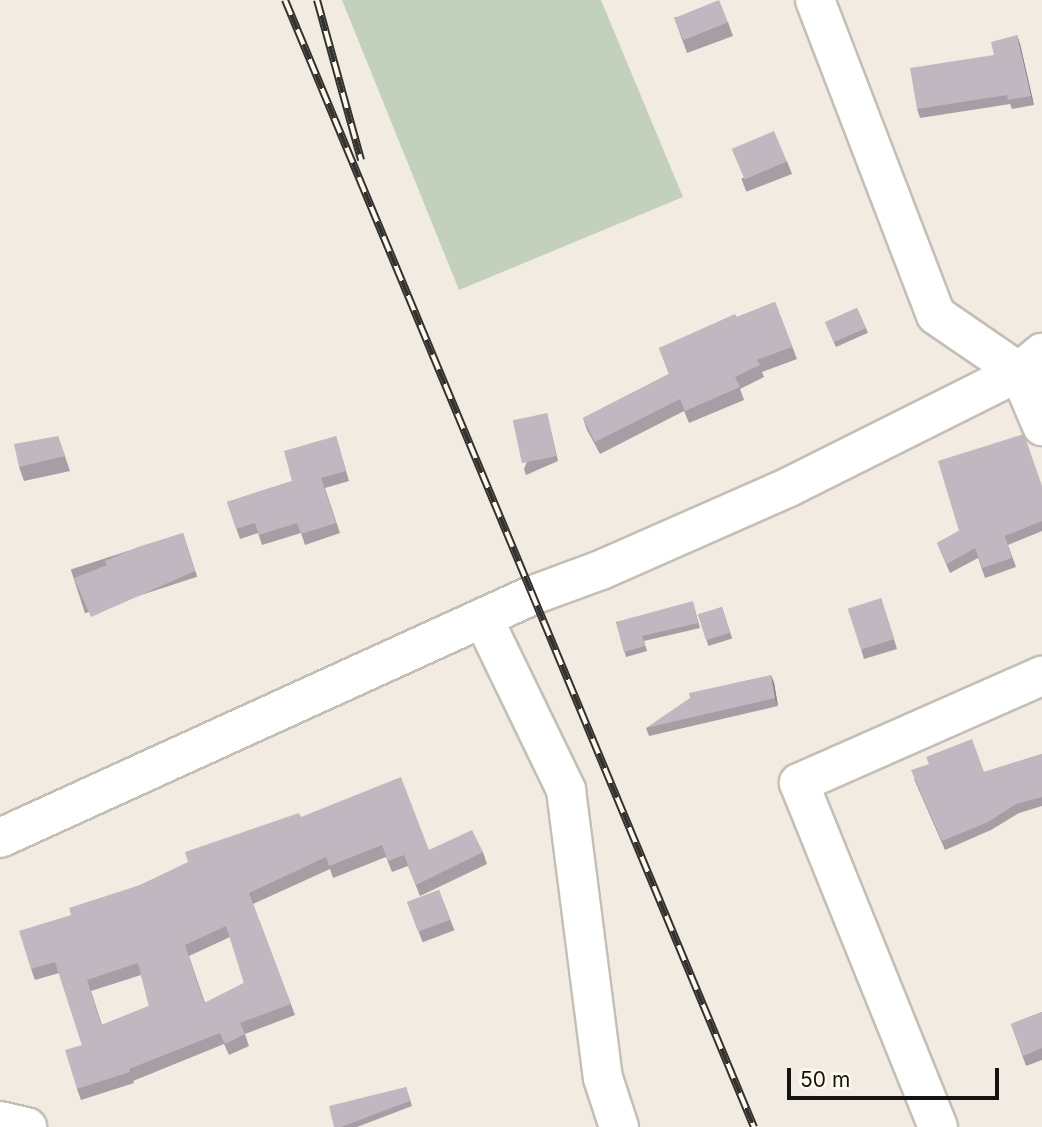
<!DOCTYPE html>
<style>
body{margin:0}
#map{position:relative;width:1042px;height:1127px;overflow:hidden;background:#f1ebe1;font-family:Inter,sans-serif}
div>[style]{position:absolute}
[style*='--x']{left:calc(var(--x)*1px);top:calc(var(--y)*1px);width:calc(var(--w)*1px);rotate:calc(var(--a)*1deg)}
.green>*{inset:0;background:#c3d1bc}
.roads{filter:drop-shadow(2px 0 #c4bfb5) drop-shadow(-2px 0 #c4bfb5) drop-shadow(0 2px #c4bfb5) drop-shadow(0 -2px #c4bfb5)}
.minor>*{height:38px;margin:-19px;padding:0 19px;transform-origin:19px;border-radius:19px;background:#fff}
.major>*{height:38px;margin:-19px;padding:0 19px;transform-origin:19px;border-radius:19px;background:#fff}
.rail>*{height:8px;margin-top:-4px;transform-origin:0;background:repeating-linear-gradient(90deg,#fef9ee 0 16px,#34322e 0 32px);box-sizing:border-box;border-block:2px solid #34322e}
.wall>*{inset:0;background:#a59ea5;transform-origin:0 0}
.shaded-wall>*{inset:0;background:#868186}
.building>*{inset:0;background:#c0b8c0;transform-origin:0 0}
span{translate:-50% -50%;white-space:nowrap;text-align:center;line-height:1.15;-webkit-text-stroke:6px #fef9ee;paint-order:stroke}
.scale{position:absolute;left:787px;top:1068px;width:212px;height:32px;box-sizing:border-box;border:4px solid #151310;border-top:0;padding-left:9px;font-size:21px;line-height:24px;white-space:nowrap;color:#151310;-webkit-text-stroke:5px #fef9ee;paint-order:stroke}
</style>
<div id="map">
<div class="green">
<div style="clip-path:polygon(342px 0,601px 0,683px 197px,459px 290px)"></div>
</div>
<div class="roads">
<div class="minor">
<div style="--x:815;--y:0;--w:337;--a:69"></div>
<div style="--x:936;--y:315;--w:101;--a:34.5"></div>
<div style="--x:1019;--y:372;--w:59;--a:66.9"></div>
<div style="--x:483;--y:618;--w:191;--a:64.2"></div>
<div style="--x:566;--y:790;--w:290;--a:82.7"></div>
<div style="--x:603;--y:1078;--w:52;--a:71.9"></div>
<div style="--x:0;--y:1121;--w:28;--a:13"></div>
<div style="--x:938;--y:1127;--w:371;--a:-112"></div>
<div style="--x:799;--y:783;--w:266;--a:-23.8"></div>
</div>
<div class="major">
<div style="--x:0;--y:838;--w:586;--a:-24.51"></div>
<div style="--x:533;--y:595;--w:72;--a:-20.2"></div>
<div style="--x:601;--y:570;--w:206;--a:-23.8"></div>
<div style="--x:789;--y:487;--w:257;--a:-26.6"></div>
<div style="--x:1019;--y:372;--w:30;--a:-40"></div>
</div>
</div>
<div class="rail">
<div style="--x:285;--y:0;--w:1221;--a:67.41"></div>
<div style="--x:317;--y:0;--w:166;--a:74.6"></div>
</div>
<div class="wall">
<div style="clip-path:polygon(674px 17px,728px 22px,733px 36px,687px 53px)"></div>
<div style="clip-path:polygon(1017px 35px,1020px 44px,1034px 105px,1012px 109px,1010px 104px,920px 118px,917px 109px,994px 55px)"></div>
<div style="left:787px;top:161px;width:14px;height:49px;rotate:69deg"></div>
<div style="clip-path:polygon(775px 302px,797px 359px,762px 372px,764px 377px,740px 389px,744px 400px,689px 423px,684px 411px,600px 454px,587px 430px,583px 418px,669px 374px,659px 348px)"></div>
<div style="left:857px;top:308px;width:27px;height:35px;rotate:66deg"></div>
<div style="clip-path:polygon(547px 413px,558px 461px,526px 475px,524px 469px)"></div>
<div style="clip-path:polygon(58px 436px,70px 471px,24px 481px,19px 467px)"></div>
<div style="clip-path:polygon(336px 436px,349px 481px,325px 488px,340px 533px,305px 545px,301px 533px,262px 545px,258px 533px,240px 539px,227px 502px,292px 481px)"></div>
<div style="clip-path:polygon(1042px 485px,1042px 531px,1008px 545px,1016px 567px,985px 578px,978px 558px,950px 573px,937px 543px)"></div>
<div style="left:183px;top:533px;width:46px;height:118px;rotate:72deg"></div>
<div style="clip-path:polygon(881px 598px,897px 649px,864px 659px,861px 649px)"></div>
<div style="clip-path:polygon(694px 606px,700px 628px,644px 641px,647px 651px,626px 657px,616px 622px)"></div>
<div style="left:722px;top:607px;width:33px;height:25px;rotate:72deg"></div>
<div style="clip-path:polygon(771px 675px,774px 683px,778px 706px,649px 736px,646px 728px)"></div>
<div style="clip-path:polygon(1042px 754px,1042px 806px,1019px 813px,991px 830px,945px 850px,914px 779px,984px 772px)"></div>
<div style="clip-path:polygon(evenodd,301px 817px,429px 850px,483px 852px,487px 864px,420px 896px,408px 866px,392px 872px,386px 857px,333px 878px,330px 869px,253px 904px,295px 1015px,245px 1034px,249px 1046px,229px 1055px,224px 1044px,133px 1081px,134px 1083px,81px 1100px,77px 1089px,82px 1045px,59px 973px,35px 980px,31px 969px,71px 915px,140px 885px,301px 817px,230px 937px,244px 983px,205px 1003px,189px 956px,230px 937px,301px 817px,141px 975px,149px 1006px,102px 1025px,91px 991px,141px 975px)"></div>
<div style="left:439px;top:890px;width:43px;height:34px;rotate:69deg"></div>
<div style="clip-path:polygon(1042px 1012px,1042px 1060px,1026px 1066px,1011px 1024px)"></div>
<div style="clip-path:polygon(406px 1087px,412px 1106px,357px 1127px,334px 1127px)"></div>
</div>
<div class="shaded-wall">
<div style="clip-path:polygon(1017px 35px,1020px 44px,1034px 105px,1031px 96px)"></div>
<div style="clip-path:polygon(771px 675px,774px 683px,778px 706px,775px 698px)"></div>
</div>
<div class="building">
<div style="left:719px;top:0;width:24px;height:48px;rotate:68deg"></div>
<div style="clip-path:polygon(1017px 35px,1031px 96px,1008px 100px,1007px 95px,917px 109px,910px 68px,994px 55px,991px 42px)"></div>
<div style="left:774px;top:131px;width:33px;height:46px;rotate:67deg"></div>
<div style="clip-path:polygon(775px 302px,792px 347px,757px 360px,760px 365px,735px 377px,740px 387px,685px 411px,680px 399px,595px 442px,583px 418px,669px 374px,659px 348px,735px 314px,737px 317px)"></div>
<div style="left:857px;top:308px;width:22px;height:35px;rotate:66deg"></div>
<div style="left:547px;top:413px;width:44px;height:35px;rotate:78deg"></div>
<div style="clip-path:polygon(1024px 434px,1042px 486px,1042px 521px,1005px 536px,1012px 558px,982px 568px,975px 548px,947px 564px,937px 543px,959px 531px,938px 461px)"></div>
<div style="clip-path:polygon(58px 436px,65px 456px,19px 467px,14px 444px)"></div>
<div style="clip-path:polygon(336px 436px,346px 471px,321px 478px,336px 523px,301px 534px,297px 523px,259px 535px,255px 523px,236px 529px,227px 502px,292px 481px,284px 451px)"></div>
<div style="clip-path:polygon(183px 533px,195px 571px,91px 617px,74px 578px,107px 565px,105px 561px,138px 547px)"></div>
<div style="left:881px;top:598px;width:43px;height:35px;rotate:72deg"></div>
<div style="clip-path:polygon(693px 601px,698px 623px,642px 636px,645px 646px,624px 652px,616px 622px)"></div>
<div style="left:722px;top:607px;width:27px;height:25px;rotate:73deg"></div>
<div style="clip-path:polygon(771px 675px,775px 698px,646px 728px,690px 698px,689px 693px)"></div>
<div style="clip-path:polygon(972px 739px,984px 772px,1042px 754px,1042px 797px,1016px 804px,988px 822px,942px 841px,911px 770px,929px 764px,926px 757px)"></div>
<div style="clip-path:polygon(evenodd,401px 777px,429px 850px,472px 830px,483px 852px,416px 885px,404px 855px,388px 861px,382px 845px,329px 866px,326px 857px,249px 893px,291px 1004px,240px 1023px,245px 1034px,225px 1044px,220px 1033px,129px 1069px,130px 1072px,77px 1089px,65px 1050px,82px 1045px,55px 962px,31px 969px,19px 931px,71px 915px,69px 908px,140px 885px,188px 862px,185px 852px,299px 813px,301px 817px,401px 777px,226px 926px,244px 983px,204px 1003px,185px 945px,226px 926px,401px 777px,138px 963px,149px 1006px,101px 1025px,87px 980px,138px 963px)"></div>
<div style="left:439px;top:890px;width:32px;height:34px;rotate:70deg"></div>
<div style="clip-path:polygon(1042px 1012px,1042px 1048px,1023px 1056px,1011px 1024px)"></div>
<div style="clip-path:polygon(406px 1087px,410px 1101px,341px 1127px,334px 1127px,329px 1106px)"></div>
</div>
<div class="scale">50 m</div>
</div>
